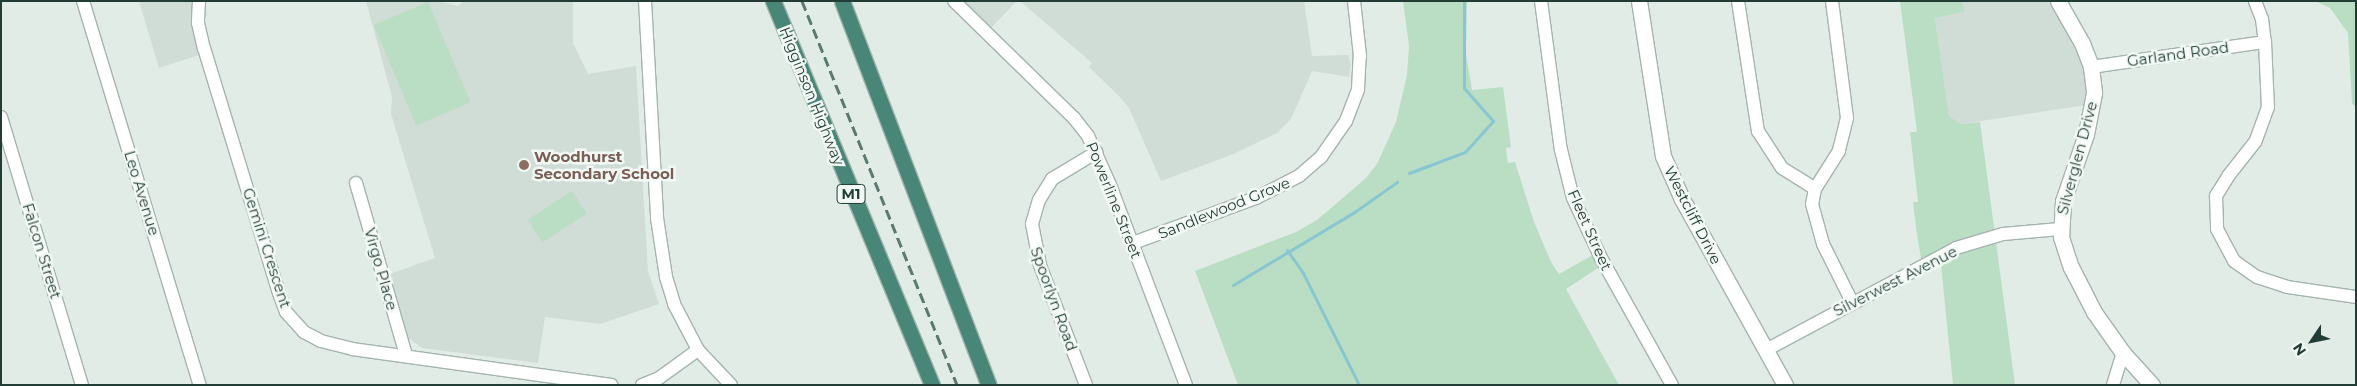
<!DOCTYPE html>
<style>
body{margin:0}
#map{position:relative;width:2357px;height:386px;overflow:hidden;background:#e1ece7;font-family:Montserrat,sans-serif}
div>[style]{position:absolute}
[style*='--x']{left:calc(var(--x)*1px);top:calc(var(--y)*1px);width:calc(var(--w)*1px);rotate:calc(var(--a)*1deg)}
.built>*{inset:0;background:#d0dcd6}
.green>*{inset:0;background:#badec4;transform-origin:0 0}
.stream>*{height:3px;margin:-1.5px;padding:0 1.5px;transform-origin:1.5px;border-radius:1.5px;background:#88c6d2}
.roads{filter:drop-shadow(1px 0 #a4b4ae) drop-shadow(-1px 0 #a4b4ae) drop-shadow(0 1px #a4b4ae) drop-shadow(0 -1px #a4b4ae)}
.minor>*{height:12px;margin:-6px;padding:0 6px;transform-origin:6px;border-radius:6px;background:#fff}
.tertiary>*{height:15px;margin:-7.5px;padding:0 7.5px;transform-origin:7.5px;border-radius:7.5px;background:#fff}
.trunk>*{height:15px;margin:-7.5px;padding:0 7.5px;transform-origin:7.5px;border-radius:7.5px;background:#488678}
.rail>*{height:3px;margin-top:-1.5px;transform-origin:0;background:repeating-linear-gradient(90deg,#5c7971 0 10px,transparent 0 15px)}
.dots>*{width:14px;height:14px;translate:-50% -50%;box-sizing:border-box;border:2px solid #f2f9f5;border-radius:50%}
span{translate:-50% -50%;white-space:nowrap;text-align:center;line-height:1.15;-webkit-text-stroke:5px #f2f9f5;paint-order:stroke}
.shield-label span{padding:1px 4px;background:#f2f9f5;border:1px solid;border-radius:4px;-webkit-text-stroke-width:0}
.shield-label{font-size:14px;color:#213d36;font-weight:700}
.street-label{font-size:15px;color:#213d36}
.education-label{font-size:15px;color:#785e54;font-weight:700}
.left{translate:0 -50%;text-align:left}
.frame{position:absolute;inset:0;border:2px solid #213d36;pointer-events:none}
.north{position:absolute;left:2287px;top:316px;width:50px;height:50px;-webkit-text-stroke:4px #f2f9f5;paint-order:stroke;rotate:236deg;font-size:14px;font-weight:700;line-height:20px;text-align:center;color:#213d36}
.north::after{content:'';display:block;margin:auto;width:18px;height:22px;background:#213d36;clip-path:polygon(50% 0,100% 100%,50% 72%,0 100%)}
</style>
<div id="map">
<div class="built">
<div style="clip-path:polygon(139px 1px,192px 1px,191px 25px,199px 55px,159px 68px)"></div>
<div style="clip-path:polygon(366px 1px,438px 1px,458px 6px,464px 1px,573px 1px,573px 43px,588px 74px,636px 66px,648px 271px,659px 304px,600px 324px,545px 317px,538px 363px,422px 348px,407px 337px,390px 274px,435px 258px,391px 114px,392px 97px)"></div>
<div style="clip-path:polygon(953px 1px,1017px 1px,985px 34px)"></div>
<div style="clip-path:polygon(1020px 1px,1304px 1px,1312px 56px,1348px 55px,1351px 65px,1349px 77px,1312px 71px,1291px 119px,1277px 133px,1231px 155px,1161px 181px,1129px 108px,1118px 95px,1089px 67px,1092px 63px)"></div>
<div style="clip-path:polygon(1962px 1px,2058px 1px,2076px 29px,2093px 104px,1961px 124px,1949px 116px,1935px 18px,1963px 12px)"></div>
</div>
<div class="green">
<div style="clip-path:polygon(1403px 1px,1467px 1px,1466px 54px,1472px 90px,1503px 87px,1511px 147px,1506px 148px,1508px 163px,1515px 162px,1534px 222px,1551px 262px,1559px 274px,1598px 252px,1604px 264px,1566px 289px,1619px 385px,1238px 385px,1195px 271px,1296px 232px,1317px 220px,1366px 178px,1377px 164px,1396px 122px,1407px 75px,1409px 46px)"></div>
<div style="clip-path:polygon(1900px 1px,1962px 1px,1964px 12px,1935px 18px,1949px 116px,1961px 124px,1980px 122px,2015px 385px,1953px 385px,1940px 255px,1922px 264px,1917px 235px,1913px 202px,1918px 202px,1910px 132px,1917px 132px)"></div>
<div style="clip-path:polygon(2315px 1px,2356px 1px,2356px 106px,2352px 104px,2348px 33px,2330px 8px)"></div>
<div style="left:428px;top:2px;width:109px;height:59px;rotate:67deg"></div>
<div style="left:572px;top:191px;width:27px;height:53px;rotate:57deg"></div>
</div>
<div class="stream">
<div style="--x:1409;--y:173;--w:60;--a:-20.6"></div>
<div style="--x:1465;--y:152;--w:42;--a:-47.9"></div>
<div style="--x:1493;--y:121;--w:44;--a:-131.3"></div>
<div style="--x:1464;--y:88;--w:87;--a:-90"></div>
<div style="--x:1287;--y:250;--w:28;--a:55"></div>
<div style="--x:1303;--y:273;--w:125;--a:63.4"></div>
<div style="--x:1233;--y:285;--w:140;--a:-31"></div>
<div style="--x:1353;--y:213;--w:54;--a:-35.2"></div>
</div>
<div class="roads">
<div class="minor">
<div style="--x:83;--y:1;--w:401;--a:73.1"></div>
<div style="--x:199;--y:1;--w:22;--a:93"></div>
<div style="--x:198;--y:23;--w:26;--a:77"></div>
<div style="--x:204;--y:48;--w:256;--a:73"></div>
<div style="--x:279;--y:293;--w:20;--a:70"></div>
<div style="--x:286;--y:312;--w:27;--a:48"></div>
<div style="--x:304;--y:332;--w:19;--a:28"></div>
<div style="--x:321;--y:341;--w:32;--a:14"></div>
<div style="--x:352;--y:349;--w:262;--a:7.9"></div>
<div style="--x:645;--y:1;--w:217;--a:86.8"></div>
<div style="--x:657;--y:218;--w:60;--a:81.3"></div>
<div style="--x:666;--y:277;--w:28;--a:73"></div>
<div style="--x:674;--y:304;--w:52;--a:62.4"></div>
<div style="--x:698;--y:350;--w:48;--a:46.7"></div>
<div style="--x:954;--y:1;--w:168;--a:44.3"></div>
<div style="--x:1074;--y:118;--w:23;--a:52"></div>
<div style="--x:1088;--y:136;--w:54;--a:65.8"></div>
<div style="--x:1110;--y:185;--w:214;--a:69.2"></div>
<div style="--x:1541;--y:1;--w:150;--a:82.4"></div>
<div style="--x:1561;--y:150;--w:49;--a:76"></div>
<div style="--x:1573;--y:198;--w:66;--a:65"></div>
<div style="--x:1601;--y:258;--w:145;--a:60.8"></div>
<div style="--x:1738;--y:1;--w:132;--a:81.3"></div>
<div style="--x:1758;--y:131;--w:44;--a:57"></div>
<div style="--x:1782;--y:168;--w:39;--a:32"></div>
<div style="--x:1832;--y:1;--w:118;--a:82.7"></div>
<div style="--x:1847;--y:118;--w:34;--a:104"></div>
<div style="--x:1839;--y:151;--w:45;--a:122.3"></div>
<div style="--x:1815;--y:189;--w:15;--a:101"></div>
<div style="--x:1812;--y:204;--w:41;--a:74.6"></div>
<div style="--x:1823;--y:244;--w:65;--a:63.4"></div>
<div style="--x:2255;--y:1;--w:19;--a:69"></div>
<div style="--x:2262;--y:19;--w:23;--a:83"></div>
<div style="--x:2265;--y:42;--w:65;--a:87.4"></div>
<div style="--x:2268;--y:107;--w:37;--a:110"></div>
<div style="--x:2255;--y:142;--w:42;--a:128.2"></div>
<div style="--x:2229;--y:175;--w:25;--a:122"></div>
<div style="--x:2216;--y:196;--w:33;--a:88"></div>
<div style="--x:2217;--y:229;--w:36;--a:62"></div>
<div style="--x:2234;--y:261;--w:28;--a:35"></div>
<div style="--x:2257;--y:277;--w:32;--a:18"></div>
<div style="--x:2287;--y:287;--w:70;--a:8.2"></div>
<div style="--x:2091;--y:67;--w:176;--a:-8.2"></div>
<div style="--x:1;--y:117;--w:280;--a:73.2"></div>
<div style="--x:356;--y:183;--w:179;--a:73.8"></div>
<div style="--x:1133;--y:243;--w:131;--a:-20.1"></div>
<div style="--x:1256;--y:198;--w:48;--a:-27.1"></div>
<div style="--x:1299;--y:176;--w:29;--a:-41"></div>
<div style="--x:1321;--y:157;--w:44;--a:-55.2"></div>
<div style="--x:1346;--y:121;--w:34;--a:-69"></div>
<div style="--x:1358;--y:89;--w:33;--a:-87"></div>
<div style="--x:1360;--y:56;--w:55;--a:-96.2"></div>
<div style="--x:1766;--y:350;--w:216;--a:-28.2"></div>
<div style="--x:1956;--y:248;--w:49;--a:-16.6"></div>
<div style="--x:2003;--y:234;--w:57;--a:-5"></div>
<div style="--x:642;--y:385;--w:18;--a:-22"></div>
<div style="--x:659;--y:378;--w:48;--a:-35.7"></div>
<div style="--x:1086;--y:385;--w:129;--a:-111"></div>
<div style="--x:1040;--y:265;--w:42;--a:-101"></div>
<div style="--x:1032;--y:224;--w:25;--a:-74"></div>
<div style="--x:1039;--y:200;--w:25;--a:-58"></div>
<div style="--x:1052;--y:179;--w:52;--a:-31"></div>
<div style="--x:2113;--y:385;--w:34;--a:-73"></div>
</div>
<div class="tertiary">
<div style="--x:1639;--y:1;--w:157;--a:81.2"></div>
<div style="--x:1663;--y:156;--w:47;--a:66.2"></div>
<div style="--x:1682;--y:199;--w:213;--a:61"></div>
<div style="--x:2058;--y:1;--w:48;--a:60.3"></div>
<div style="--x:2082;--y:43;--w:26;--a:69"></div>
<div style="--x:2091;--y:67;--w:26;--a:83"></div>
<div style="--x:2094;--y:93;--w:42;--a:101"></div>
<div style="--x:2086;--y:134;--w:71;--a:108.9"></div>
<div style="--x:2063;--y:201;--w:36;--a:93"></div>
<div style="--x:2061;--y:237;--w:32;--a:72"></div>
<div style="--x:2071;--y:267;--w:51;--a:62.9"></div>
<div style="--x:2094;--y:312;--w:50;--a:54.7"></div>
<div style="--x:2123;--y:353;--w:43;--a:47.8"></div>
</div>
<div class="trunk">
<div style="--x:773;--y:1;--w:416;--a:67.5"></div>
<div style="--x:842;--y:1;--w:411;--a:69.1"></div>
</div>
</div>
<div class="rail">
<div style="--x:802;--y:1;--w:414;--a:68"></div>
</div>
<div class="dots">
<div style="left:524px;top:165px;background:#8d6e63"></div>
</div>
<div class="shield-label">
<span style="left:851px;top:194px">M1</span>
</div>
<div class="street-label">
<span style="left:2178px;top:54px;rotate:-8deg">Garland Road</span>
<span style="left:812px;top:96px;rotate:68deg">Higginson Highway</span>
<span style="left:2077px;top:158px;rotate:-75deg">Silverglen Drive</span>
<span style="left:142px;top:193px;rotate:73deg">Leo Avenue</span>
<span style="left:1114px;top:200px;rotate:68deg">Powerline Street</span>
<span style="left:1224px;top:208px;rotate:-22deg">Sandlewood Grove</span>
<span style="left:1693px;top:215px;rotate:63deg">Westcliff Drive</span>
<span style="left:1590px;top:230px;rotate:66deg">Fleet Street</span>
<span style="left:267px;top:248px;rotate:72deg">Gemini Crescent</span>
<span style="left:42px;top:251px;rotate:73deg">Falcon Street</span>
<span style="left:381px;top:269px;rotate:74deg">Virgo Place</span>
<span style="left:1895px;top:281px;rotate:-27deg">Silverwest Avenue</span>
<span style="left:1054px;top:299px;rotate:70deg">Spoorlyn Road</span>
</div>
<div class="education-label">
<span class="left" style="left:534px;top:165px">Woodhurst<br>Secondary School</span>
</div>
<div class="frame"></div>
<div class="north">N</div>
</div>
